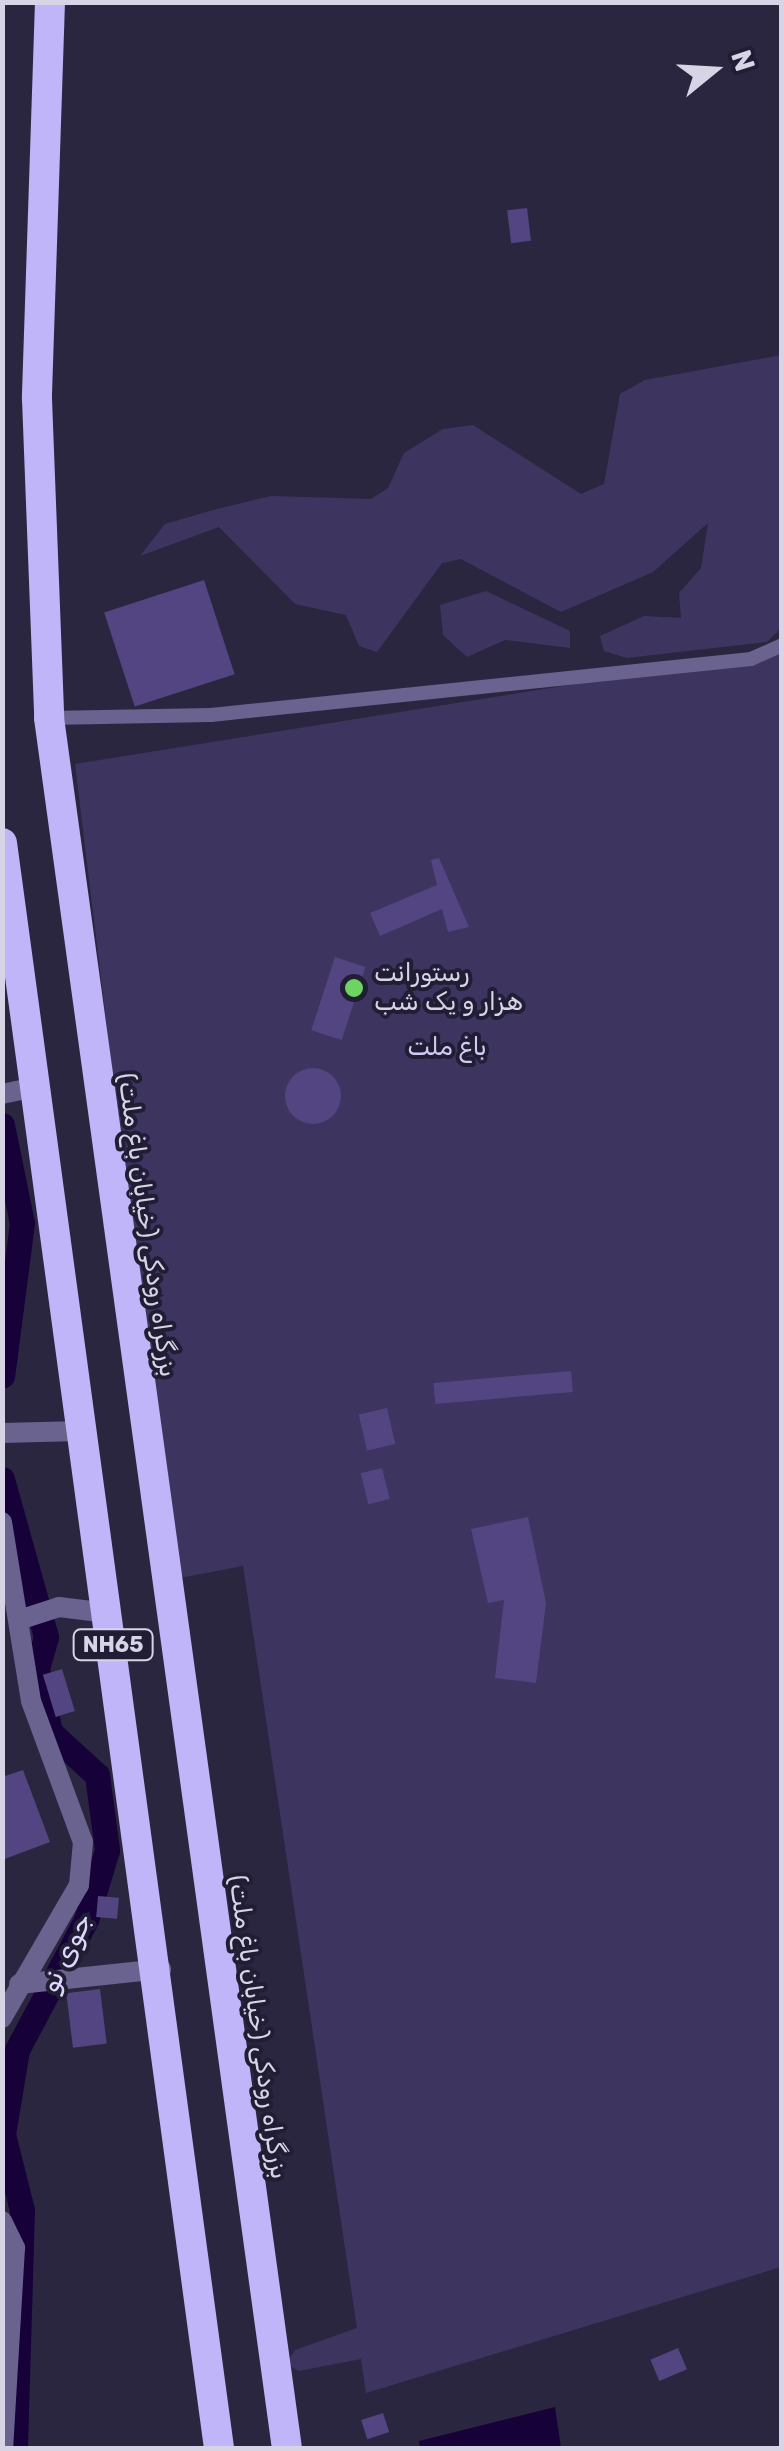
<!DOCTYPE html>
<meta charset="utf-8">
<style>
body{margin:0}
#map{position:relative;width:784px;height:2451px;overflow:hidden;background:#2b263f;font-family:Rubik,Cairo,sans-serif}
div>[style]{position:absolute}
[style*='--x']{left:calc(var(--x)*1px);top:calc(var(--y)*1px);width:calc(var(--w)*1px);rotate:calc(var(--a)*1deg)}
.green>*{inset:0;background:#3d355f}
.water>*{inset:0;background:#160139}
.canal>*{height:25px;margin:-12.5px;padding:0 12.5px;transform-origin:12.5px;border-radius:12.5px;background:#160139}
.building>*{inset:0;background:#524582;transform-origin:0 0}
.round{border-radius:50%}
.lane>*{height:14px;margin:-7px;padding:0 7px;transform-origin:7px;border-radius:7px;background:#6a628f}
.street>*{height:20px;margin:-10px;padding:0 10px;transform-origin:10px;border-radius:10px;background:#6a628f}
.highway>*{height:30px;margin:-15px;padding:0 15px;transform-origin:15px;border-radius:15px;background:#c0b5f9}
.dots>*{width:28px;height:28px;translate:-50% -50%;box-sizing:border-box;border:5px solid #211d34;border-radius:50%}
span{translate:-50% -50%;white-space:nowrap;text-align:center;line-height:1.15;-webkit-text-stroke:8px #211d34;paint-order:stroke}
.shield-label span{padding:2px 8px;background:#211d34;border:2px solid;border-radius:8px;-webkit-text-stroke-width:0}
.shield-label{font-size:22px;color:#d7d5e5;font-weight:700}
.poi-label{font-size:25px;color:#d7d5e5}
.left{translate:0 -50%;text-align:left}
.park-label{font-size:25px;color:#d1cbf1}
.street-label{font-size:25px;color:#d7d5e5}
.water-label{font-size:28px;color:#ddd7fd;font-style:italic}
.frame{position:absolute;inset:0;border:5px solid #d7d5e5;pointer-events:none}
.north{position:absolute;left:664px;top:20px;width:100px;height:100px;-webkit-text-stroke:8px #211d34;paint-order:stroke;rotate:72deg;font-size:28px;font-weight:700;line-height:40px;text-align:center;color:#d7d5e5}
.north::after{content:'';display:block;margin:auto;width:35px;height:45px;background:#d7d5e5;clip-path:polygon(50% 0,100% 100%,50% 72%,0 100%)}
</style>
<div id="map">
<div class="green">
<div style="clip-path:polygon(781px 355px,781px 628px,767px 642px,627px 658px,604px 651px,600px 636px,644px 616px,681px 618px,679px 593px,701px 568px,708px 523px,653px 572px,561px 612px,461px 559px,442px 563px,377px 652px,359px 646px,346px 615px,295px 604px,219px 527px,140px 556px,165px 524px,213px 510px,271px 496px,371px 499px,388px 488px,404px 453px,443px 429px,473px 425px,581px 494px,604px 484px,620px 394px,645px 380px)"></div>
<div style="clip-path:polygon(486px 591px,570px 631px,570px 648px,505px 640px,467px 657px,443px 635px,440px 605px)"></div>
<div style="clip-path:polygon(781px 651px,781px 2267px,366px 2393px,361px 2359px,299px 2371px,286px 2364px,295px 2350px,357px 2328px,243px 1566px,174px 1579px,75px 764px)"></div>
</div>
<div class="water">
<div style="clip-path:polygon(555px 2407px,561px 2448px,420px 2448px,419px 2441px)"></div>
</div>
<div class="canal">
<div style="--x:2;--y:1125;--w:100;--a:78.5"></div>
<div style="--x:22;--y:1223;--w:154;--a:97.4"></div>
<div style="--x:2;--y:1479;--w:164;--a:74.4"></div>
<div style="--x:46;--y:1637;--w:33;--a:106"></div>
<div style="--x:37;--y:1669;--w:64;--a:78.3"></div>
<div style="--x:50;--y:1732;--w:64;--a:42.5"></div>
<div style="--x:97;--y:1775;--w:76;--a:82.4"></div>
<div style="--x:107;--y:1850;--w:73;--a:106.7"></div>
<div style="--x:86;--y:1920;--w:147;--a:118"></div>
<div style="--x:17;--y:2050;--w:85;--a:99.5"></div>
<div style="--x:3;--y:2134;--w:78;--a:76"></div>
<div style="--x:22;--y:2210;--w:238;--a:91.7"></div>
</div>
<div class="building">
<div style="left:527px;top:208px;width:33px;height:20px;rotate:83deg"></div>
<div style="left:204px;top:580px;width:99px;height:105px;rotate:72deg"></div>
<div style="clip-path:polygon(439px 858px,469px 927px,448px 932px,442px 909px,380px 936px,370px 913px,437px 885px,431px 860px)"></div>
<div style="left:335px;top:957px;width:32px;height:77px;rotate:18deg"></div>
<div class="round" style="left:285px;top:1068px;width:56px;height:56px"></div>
<div style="left:571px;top:1371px;width:21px;height:138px;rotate:85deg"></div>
<div style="left:387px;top:1408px;width:37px;height:29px;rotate:77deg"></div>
<div style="left:382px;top:1468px;width:32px;height:22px;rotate:76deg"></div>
<div style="clip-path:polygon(528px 1517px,546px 1603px,536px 1683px,495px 1678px,504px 1600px,488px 1603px,471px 1529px)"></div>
<div style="left:62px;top:1669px;width:44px;height:20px;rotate:73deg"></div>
<div style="clip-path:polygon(23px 1770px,50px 1842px,2px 1860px,2px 1777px)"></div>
<div style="left:98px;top:1896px;width:21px;height:21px;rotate:5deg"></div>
<div style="left:100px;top:1989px;width:55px;height:34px;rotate:83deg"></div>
<div style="left:678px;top:2348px;width:23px;height:30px;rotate:67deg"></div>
<div style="left:383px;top:2413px;width:20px;height:23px;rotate:72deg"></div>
</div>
<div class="lane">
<div style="--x:49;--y:718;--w:162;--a:-1.1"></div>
<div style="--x:211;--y:715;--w:543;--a:-5.92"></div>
<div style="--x:751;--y:659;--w:34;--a:-24"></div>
</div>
<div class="street">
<div style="--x:2;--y:1094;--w:35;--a:-12"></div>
<div style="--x:2;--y:1433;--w:79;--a:-1.5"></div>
<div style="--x:2;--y:1522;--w:181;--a:80.8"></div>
<div style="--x:31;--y:1701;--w:150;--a:69.8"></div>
<div style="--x:83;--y:1842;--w:43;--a:95.3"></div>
<div style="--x:79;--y:1885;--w:154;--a:120.1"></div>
<div style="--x:22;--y:1619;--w:39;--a:-18"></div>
<div style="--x:59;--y:1607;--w:49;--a:7"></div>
<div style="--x:19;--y:1984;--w:143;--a:-6"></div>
<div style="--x:2;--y:2221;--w:30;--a:64"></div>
<div style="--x:15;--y:2248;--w:200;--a:93.4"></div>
</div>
<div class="highway">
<div style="--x:50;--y:2;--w:397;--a:91.9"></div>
<div style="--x:37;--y:399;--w:319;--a:87.8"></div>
<div style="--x:49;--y:718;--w:1746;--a:82.17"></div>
<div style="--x:2;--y:843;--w:1620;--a:82.3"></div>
</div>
<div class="dots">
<div style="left:354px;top:988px;background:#6dd361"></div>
</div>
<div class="shield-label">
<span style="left:113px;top:1645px">NH65</span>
</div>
<div class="poi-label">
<span class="left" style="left:374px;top:988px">رستورانت<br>هزار و یک شب</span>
</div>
<div class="park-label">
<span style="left:447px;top:1047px">باغ ملت</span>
</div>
<div class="street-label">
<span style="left:147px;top:1225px;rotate:82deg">بزرگراه رودکی (خیابان باغ ملت)</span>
<span style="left:258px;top:2027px;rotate:82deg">بزرگراه رودکی (خیابان باغ ملت)</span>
</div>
<div class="water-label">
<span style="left:66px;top:1953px;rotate:-64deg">جوی نو</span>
</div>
<div class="frame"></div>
<div class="north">N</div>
</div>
